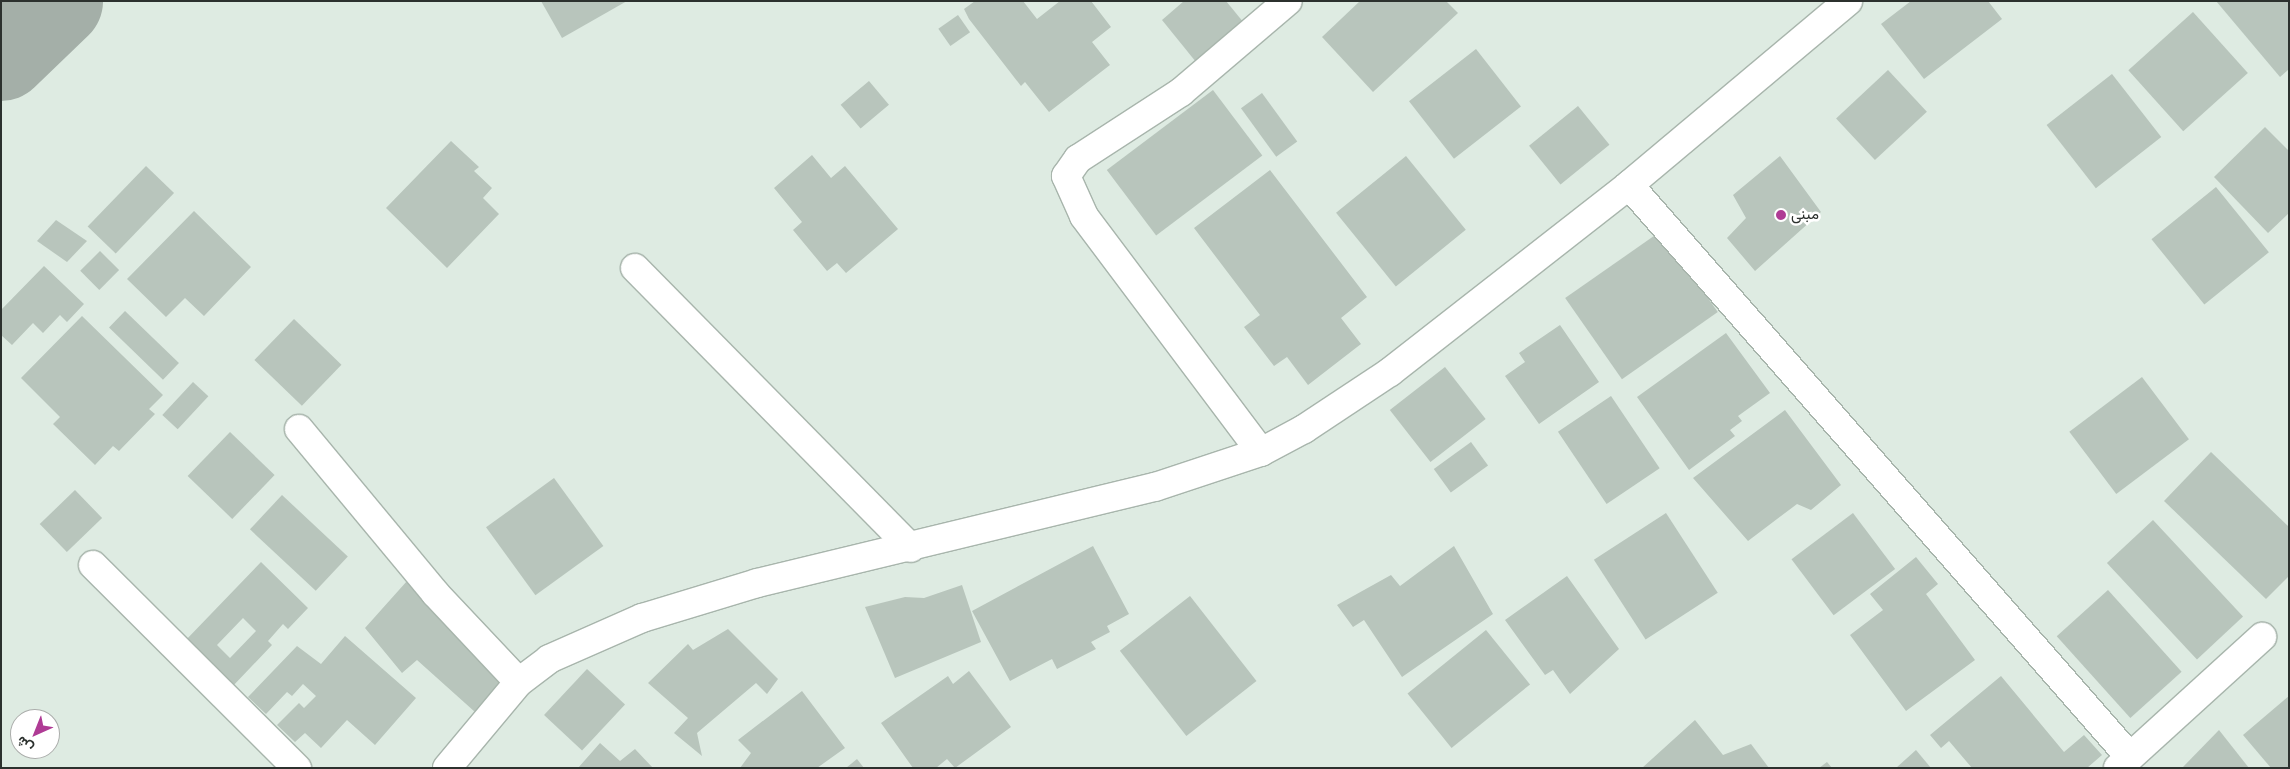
<!DOCTYPE html>
<meta charset="utf-8">
<style>
body{margin:0}
#map{position:relative;width:2290px;height:769px;overflow:hidden;background:#deebe2;font-family:"Source Sans 3",Vazirmatn,sans-serif}
div>[style]{position:absolute}
[style*='--x']{left:calc(var(--x)*1px);top:calc(var(--y)*1px);width:calc(var(--w)*1px);rotate:calc(var(--a)*1deg)}
.taxiway>*{height:96px;margin:-48px;padding:0 48px;transform-origin:48px;border-radius:48px;background:#a4afa8}
.building>*{inset:0;background:#b8c5bc;transform-origin:0 0}
.roads{filter:drop-shadow(1px 0 #a8b5ac) drop-shadow(-1px 0 #a8b5ac) drop-shadow(0 1px #a8b5ac) drop-shadow(0 -1px #a8b5ac)}
.minor>*{height:28px;margin:-14px;padding:0 14px;transform-origin:14px;border-radius:14px;background:#fff}
.secondary>*{height:28px;margin:-14px;padding:0 14px;transform-origin:14px;border-radius:14px;background:#fff}
.dots>*{width:14px;height:14px;translate:-50% -50%;box-sizing:border-box;border:2px solid #fff;border-radius:50%}
span{translate:-50% -50%;white-space:nowrap;text-align:center;line-height:1.15;-webkit-text-stroke:5px #fff;paint-order:stroke}
.poi-label{font-size:15px;color:#2c312e}
.left{translate:0 -50%;text-align:left}
.frame{position:absolute;inset:0;border:2px solid #2c312e;pointer-events:none}
.north{position:absolute;left:10px;top:709px;width:50px;height:50px;box-sizing:border-box;background:#fff;border:1px solid #abadab;border-radius:50%;rotate:224deg;font-size:14px;font-weight:700;line-height:20px;text-align:center;color:#2c312e}
.north::after{content:'';display:block;margin:auto;width:18px;height:22px;background:#af3b95;clip-path:polygon(50% 0,100% 100%,50% 72%,0 100%)}
</style>
<div id="map">
<div class="taxiway">
<div style="--x:1;--y:53;--w:75;--a:-43.9"></div>
</div>
<div class="building">
<div style="clip-path:polygon(541px 1px,627px 1px,562px 38px)"></div>
<div style="clip-path:polygon(975px 1px,1023px 1px,1037px 19px,1060px 1px,1091px 1px,1111px 27px,1092px 42px,1110px 65px,1049px 112px,1025px 82px,1021px 86px,969px 19px,964px 9px)"></div>
<div style="clip-path:polygon(1184px 1px,1226px 1px,1244px 23px,1196px 62px,1162px 20px)"></div>
<div style="clip-path:polygon(1360px 1px,1446px 1px,1458px 13px,1373px 92px,1322px 37px)"></div>
<div style="clip-path:polygon(1911px 1px,1988px 1px,2002px 19px,1924px 79px,1881px 24px)"></div>
<div style="clip-path:polygon(2216px 1px,2289px 1px,2289px 69px,2280px 77px)"></div>
<div style="left:2193px;top:12px;width:82px;height:87px;rotate:48deg"></div>
<div style="left:958px;top:15px;width:21px;height:24px;rotate:55deg"></div>
<div style="left:1476px;top:49px;width:73px;height:85px;rotate:52deg"></div>
<div style="left:1888px;top:70px;width:57px;height:71px;rotate:47deg"></div>
<div style="left:2112px;top:74px;width:80px;height:83px;rotate:52deg"></div>
<div style="left:869px;top:81px;width:31px;height:37px;rotate:50deg"></div>
<div style="left:1213px;top:90px;width:82px;height:133px;rotate:53deg"></div>
<div style="left:1262px;top:93px;width:60px;height:26px;rotate:54deg"></div>
<div style="left:1578px;top:106px;width:50px;height:63px;rotate:51deg"></div>
<div style="clip-path:polygon(2265px 127px,2289px 151px,2289px 213px,2268px 233px,2214px 177px)"></div>
<div style="clip-path:polygon(451px 141px,479px 167px,474px 171px,492px 188px,483px 198px,499px 214px,447px 268px,386px 208px)"></div>
<div style="clip-path:polygon(812px 155px,831px 178px,845px 166px,898px 229px,846px 273px,837px 263px,827px 271px,793px 230px,802px 222px,774px 188px)"></div>
<div style="left:1406px;top:156px;width:95px;height:90px;rotate:51deg"></div>
<div style="clip-path:polygon(1780px 156px,1821px 212px,1755px 271px,1727px 238px,1746px 218px,1733px 195px)"></div>
<div style="left:146px;top:166px;width:39px;height:84px;rotate:44deg"></div>
<div style="clip-path:polygon(1270px 170px,1367px 297px,1341px 318px,1361px 344px,1308px 385px,1287px 357px,1274px 366px,1244px 327px,1260px 315px,1194px 228px)"></div>
<div style="left:2216px;top:187px;width:84px;height:83px;rotate:51deg"></div>
<div style="clip-path:polygon(194px 211px,251px 267px,204px 316px,185px 298px,166px 317px,127px 279px)"></div>
<div style="clip-path:polygon(56px 220px,87px 241px,67px 262px,37px 241px)"></div>
<div style="left:1661px;top:231px;width:99px;height:117px;rotate:55deg"></div>
<div style="left:100px;top:251px;width:27px;height:28px;rotate:45deg"></div>
<div style="clip-path:polygon(44px 266px,84px 304px,67px 322px,60px 315px,43px 333px,33px 323px,12px 345px,1px 335px,1px 310px)"></div>
<div style="left:125px;top:311px;width:75px;height:23px;rotate:44deg"></div>
<div style="clip-path:polygon(82px 316px,163px 395px,149px 409px,155px 414px,119px 451px,113px 446px,95px 465px,53px 424px,60px 417px,21px 378px)"></div>
<div style="left:294px;top:319px;width:66px;height:57px;rotate:44deg"></div>
<div style="clip-path:polygon(1560px 325px,1599px 382px,1539px 424px,1505px 376px,1525px 362px,1519px 353px)"></div>
<div style="clip-path:polygon(1726px 333px,1770px 393px,1738px 416px,1742px 421px,1730px 430px,1735px 436px,1689px 470px,1637px 397px)"></div>
<div style="left:1445px;top:367px;width:66px;height:70px;rotate:52deg"></div>
<div style="left:2142px;top:377px;width:78px;height:91px;rotate:53deg"></div>
<div style="left:193px;top:382px;width:21px;height:45px;rotate:43deg"></div>
<div style="left:1611px;top:396px;width:87px;height:64px;rotate:56deg"></div>
<div style="clip-path:polygon(1785px 410px,1841px 485px,1811px 510px,1797px 504px,1748px 541px,1693px 478px)"></div>
<div style="left:230px;top:432px;width:62px;height:61px;rotate:44deg"></div>
<div style="left:1471px;top:442px;width:29px;height:46px;rotate:54deg"></div>
<div style="clip-path:polygon(2211px 452px,2289px 527px,2289px 576px,2266px 599px,2164px 501px)"></div>
<div style="left:554px;top:478px;width:84px;height:84px;rotate:54deg"></div>
<div style="left:75px;top:490px;width:39px;height:49px;rotate:46deg"></div>
<div style="left:282px;top:495px;width:90px;height:47px;rotate:43deg"></div>
<div style="left:1666px;top:513px;width:95px;height:86px;rotate:57deg"></div>
<div style="left:1853px;top:513px;width:70px;height:77px;rotate:53deg"></div>
<div style="left:2153px;top:520px;width:132px;height:63px;rotate:47deg"></div>
<div style="clip-path:polygon(1093px 546px,1129px 614px,1107px 626px,1110px 632px,1091px 642px,1096px 649px,1057px 669px,1052px 659px,1010px 681px,972px 611px)"></div>
<div style="clip-path:polygon(1454px 546px,1493px 614px,1402px 677px,1364px 620px,1353px 627px,1337px 605px,1391px 575px,1400px 586px)"></div>
<div style="clip-path:polygon(1916px 557px,1938px 584px,1926px 594px,1975px 660px,1906px 711px,1850px 635px,1883px 610px,1870px 594px)"></div>
<div style="clip-path:polygon(evenodd,261px 562px,308px 608px,288px 629px,283px 624px,268px 641px,272px 645px,231px 688px,184px 642px,261px 562px,243px 618px,256px 631px,230px 658px,217px 645px,243px 618px)"></div>
<div style="clip-path:polygon(1567px 576px,1619px 649px,1570px 694px,1553px 670px,1545px 675px,1505px 620px)"></div>
<div style="clip-path:polygon(407px 581px,510px 679px,475px 712px,417px 660px,402px 673px,365px 628px)"></div>
<div style="clip-path:polygon(962px 585px,981px 642px,895px 678px,865px 607px,905px 597px,924px 598px)"></div>
<div style="left:2108px;top:590px;width:110px;height:69px;rotate:48deg"></div>
<div style="left:1190px;top:596px;width:108px;height:89px;rotate:52deg"></div>
<div style="clip-path:polygon(728px 629px,778px 679px,767px 694px,756px 683px,697px 733px,702px 756px,674px 733px,688px 718px,648px 683px,688px 644px,693px 650px)"></div>
<div style="left:1486px;top:630px;width:70px;height:101px;rotate:51deg"></div>
<div style="clip-path:polygon(345px 636px,416px 698px,375px 745px,347px 720px,321px 748px,305px 733px,295px 742px,277px 725px,299px 703px,304px 708px,316px 696px,303px 684px,292px 696px,287px 692px,266px 714px,248px 697px,297px 646px,321px 664px)"></div>
<div style="left:587px;top:669px;width:52px;height:63px;rotate:43deg"></div>
<div style="clip-path:polygon(969px 671px,1011px 727px,955px 768px,947px 759px,936px 768px,913px 768px,881px 723px,948px 676px,953px 684px)"></div>
<div style="clip-path:polygon(2001px 676px,2064px 752px,2084px 735px,2102px 755px,2087px 768px,1972px 768px,1949px 741px,1941px 748px,1930px 735px)"></div>
<div style="clip-path:polygon(802px 691px,845px 748px,817px 768px,740px 768px,751px 753px,738px 740px)"></div>
<div style="clip-path:polygon(2289px 696px,2289px 768px,2271px 768px,2243px 735px)"></div>
<div style="clip-path:polygon(1695px 720px,1723px 755px,1751px 744px,1769px 768px,1642px 768px)"></div>
<div style="clip-path:polygon(2219px 730px,2249px 768px,2182px 768px)"></div>
<div style="clip-path:polygon(600px 743px,620px 761px,635px 749px,653px 768px,578px 768px)"></div>
<div style="clip-path:polygon(1916px 750px,1931px 768px,1896px 768px)"></div>
<div style="clip-path:polygon(857px 759px,864px 768px,846px 768px)"></div>
<div style="clip-path:polygon(1827px 762px,1832px 768px,1819px 768px)"></div>
</div>
<div class="roads">
<div class="minor">
<div style="--x:1629;--y:185;--w:760;--a:48.79"></div>
<div style="--x:635;--y:268;--w:393;--a:45.4"></div>
<div style="--x:299;--y:429;--w:213;--a:50.3"></div>
<div style="--x:435;--y:593;--w:122;--a:46.7"></div>
<div style="--x:1261;--y:452;--w:295;--a:-126.9"></div>
<div style="--x:1084;--y:216;--w:44;--a:-114.2"></div>
<div style="--x:1066;--y:176;--w:21;--a:-55"></div>
<div style="--x:1078;--y:159;--w:123;--a:-33"></div>
<div style="--x:1181;--y:92;--w:140;--a:-40.4"></div>
<div style="--x:93;--y:565;--w:288;--a:44.9"></div>
<div style="--x:2118;--y:768;--w:195;--a:-42.3"></div>
</div>
<div class="secondary">
<div style="--x:447;--y:768;--w:112;--a:-50.1"></div>
<div style="--x:519;--y:682;--w:38;--a:-37"></div>
<div style="--x:549;--y:659;--w:102;--a:-23.8"></div>
<div style="--x:642;--y:618;--w:120;--a:-16.9"></div>
<div style="--x:757;--y:583;--w:409;--a:-13.6"></div>
<div style="--x:1155;--y:487;--w:112;--a:-18.3"></div>
<div style="--x:1261;--y:452;--w:49;--a:-28.1"></div>
<div style="--x:1304;--y:429;--w:103;--a:-33.5"></div>
<div style="--x:1390;--y:372;--w:303;--a:-38"></div>
<div style="--x:1629;--y:185;--w:286;--a:-40"></div>
</div>
</div>
<div class="dots">
<div style="left:1781px;top:215px;background:#af3b95"></div>
</div>
<div class="poi-label">
<span class="left" style="left:1791px;top:215px">مبنى</span>
</div>
<div class="frame"></div>
<div class="north">ش</div>
</div>
